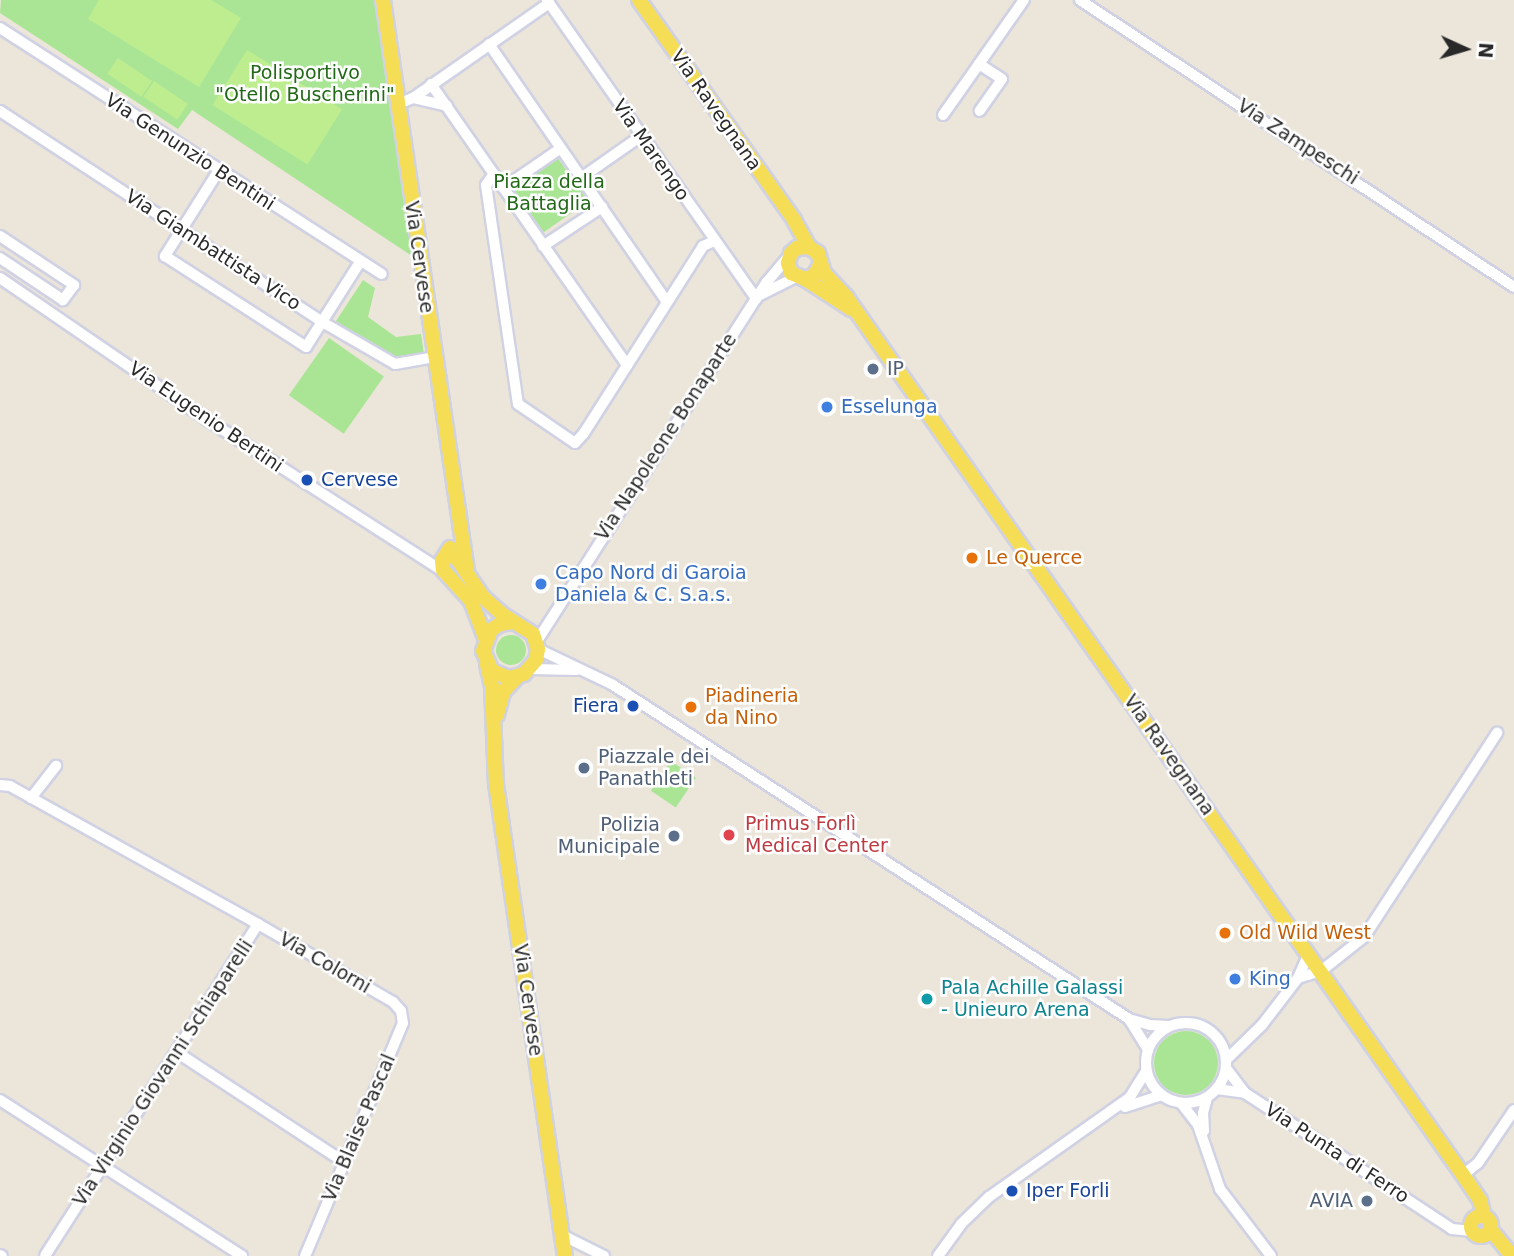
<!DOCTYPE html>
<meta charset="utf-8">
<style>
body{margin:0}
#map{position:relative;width:1514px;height:1256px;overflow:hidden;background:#ece6da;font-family:"DejaVu Sans",sans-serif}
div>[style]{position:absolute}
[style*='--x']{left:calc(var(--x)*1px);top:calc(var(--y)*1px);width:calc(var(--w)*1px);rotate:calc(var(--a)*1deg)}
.green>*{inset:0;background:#a9e595;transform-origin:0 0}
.round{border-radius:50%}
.pitch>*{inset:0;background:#beed90;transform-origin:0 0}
.roads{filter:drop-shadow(2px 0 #d0d2e3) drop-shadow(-2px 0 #d0d2e3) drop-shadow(0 2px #d0d2e3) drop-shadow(0 -2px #d0d2e3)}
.minor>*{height:10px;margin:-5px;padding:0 5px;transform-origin:5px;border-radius:5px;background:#fff}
.minor>.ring{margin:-5px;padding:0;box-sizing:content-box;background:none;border:10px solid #fff;border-radius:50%}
.major>*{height:14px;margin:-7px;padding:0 7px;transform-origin:7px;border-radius:7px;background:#f5de56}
.major>.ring{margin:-7px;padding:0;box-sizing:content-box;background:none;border:14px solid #f5de56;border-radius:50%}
.dots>*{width:19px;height:19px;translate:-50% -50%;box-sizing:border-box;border:4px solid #fff;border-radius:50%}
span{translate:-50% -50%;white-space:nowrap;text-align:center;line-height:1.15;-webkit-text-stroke:5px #fff;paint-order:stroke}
.park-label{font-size:19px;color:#216917}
.street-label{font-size:19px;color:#292929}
.service-label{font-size:19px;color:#4e5e75}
.left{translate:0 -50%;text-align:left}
.right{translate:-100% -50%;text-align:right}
.shop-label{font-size:19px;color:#366cbe}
.transit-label{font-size:19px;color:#164399}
.food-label{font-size:19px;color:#c56008}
.health-label{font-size:19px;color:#be3a42}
.culture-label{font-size:19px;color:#0d838f}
.north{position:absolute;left:1430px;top:14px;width:70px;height:70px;-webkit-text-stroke:5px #fff;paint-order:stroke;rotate:94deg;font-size:19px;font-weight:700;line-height:28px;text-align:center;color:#292929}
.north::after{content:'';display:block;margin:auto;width:24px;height:32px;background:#292929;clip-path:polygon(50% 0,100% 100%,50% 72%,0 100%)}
</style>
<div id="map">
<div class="green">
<div style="clip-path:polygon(1px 0,378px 0,415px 258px,192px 110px,178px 129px,0 13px)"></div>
<div style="left:557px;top:157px;width:54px;height:54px;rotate:55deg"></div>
<div style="clip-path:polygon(363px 280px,375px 288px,368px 317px,396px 337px,421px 334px,424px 355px,394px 360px,336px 321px)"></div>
<div style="left:329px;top:338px;width:67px;height:70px;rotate:35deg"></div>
<div class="round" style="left:496px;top:635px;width:30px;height:30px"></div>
<div style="left:671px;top:761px;width:30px;height:36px;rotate:34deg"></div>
<div class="round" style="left:1154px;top:1031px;width:64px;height:64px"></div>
</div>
<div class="pitch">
<div style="clip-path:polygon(99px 0,211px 0,241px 18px,199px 87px,88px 19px)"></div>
<div style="left:247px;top:50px;width:112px;height:65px;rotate:32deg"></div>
<div style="left:118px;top:58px;width:41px;height:19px;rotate:34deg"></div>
<div style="left:154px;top:81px;width:41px;height:19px;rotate:34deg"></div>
</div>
<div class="roads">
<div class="minor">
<div style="--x:547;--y:0;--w:365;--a:55"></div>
<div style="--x:1080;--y:0;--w:520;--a:33.48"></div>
<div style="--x:0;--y:28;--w:454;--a:32.8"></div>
<div style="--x:489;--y:44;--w:313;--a:55.4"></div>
<div style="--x:979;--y:64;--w:78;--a:-54.9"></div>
<div style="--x:431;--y:84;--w:343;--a:55.1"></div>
<div style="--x:413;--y:98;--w:35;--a:13"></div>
<div style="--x:398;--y:104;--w:16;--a:-22"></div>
<div style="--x:413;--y:98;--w:166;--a:-34.9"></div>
<div style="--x:0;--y:111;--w:387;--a:33.2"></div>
<div style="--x:324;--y:323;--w:82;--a:30"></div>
<div style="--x:395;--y:364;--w:40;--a:-10"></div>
<div style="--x:943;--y:115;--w:62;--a:-54.8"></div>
<div style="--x:979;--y:64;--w:27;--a:33"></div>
<div style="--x:1002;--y:79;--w:39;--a:125"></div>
<div style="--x:219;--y:170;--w:102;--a:122.1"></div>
<div style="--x:165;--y:256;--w:168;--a:32.8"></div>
<div style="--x:306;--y:347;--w:101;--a:-57.6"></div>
<div style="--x:493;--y:175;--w:12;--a:125"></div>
<div style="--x:486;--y:185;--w:221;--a:81.7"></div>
<div style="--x:518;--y:404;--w:69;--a:34.4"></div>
<div style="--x:575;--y:443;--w:13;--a:-48"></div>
<div style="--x:584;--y:433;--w:222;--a:-57.5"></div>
<div style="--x:703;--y:246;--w:12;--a:-24"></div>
<div style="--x:581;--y:178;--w:73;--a:-35"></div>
<div style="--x:503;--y:188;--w:70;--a:-34.6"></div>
<div style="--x:0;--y:236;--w:89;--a:33.5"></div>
<div style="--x:74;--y:285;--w:19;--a:126"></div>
<div style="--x:63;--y:300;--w:76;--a:-146.3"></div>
<div style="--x:543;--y:246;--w:71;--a:-33.5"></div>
<div style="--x:0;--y:278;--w:253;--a:34.4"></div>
<div style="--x:209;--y:421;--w:282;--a:32.7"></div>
<div style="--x:760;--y:295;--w:40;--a:-26.6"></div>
<div style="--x:537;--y:641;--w:426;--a:-57.4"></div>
<div style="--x:767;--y:282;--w:34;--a:-50"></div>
<div style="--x:538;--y:649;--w:83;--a:25.6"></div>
<div style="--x:613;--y:685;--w:615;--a:32.91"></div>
<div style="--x:1129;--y:1019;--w:36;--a:58"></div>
<div style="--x:531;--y:669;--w:46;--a:1.2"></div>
<div style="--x:0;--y:785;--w:10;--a:6"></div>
<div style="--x:10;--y:786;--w:284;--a:29.1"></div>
<div style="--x:258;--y:924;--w:394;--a:122.7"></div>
<div style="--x:31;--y:798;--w:41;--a:-52"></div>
<div style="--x:258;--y:924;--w:156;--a:30"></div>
<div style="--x:393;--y:1002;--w:12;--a:48"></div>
<div style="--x:401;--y:1011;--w:12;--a:81"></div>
<div style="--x:403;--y:1023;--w:253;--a:112.8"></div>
<div style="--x:1298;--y:978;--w:24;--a:-17"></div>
<div style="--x:1321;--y:971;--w:55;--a:-38.3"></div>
<div style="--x:1364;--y:937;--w:244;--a:-56.9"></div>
<div style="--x:1129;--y:1019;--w:22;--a:16"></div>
<div style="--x:1150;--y:1025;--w:18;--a:3"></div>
<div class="ring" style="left:1146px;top:1023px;width:70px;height:70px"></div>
<div style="--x:178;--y:1053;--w:199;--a:33.3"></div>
<div style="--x:1226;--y:1060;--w:50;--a:-44.2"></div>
<div style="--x:1262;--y:1025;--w:59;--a:-52.5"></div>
<div style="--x:1298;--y:978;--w:27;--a:-66"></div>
<div style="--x:1226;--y:1068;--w:31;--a:53"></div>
<div style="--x:1217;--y:1089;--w:28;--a:8"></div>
<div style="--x:1245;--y:1093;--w:248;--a:33.3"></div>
<div style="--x:1452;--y:1229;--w:20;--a:6"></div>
<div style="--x:0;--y:1100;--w:288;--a:32.8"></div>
<div style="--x:1181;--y:1103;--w:28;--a:52"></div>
<div style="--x:1198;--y:1125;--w:68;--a:71"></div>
<div style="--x:1220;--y:1189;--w:84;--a:52.7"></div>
<div style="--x:1125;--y:1107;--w:38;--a:-18"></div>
<div style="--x:1204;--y:1131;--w:18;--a:-93"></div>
<div style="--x:1203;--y:1113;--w:16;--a:-75"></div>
<div style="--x:1463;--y:1175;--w:19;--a:-39"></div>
<div style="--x:1478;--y:1163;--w:64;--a:-55.8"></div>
<div style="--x:562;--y:1235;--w:47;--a:26.6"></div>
<div style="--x:0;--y:1255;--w:2;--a:27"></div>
<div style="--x:938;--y:1256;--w:39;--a:-54"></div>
<div style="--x:961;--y:1224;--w:39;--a:-44"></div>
<div style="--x:989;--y:1197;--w:173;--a:-35.3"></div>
<div style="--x:1130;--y:1097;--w:31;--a:-58"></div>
</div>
<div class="major">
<div style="--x:383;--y:0;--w:577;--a:81.63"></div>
<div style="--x:639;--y:0;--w:269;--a:54.8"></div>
<div style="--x:794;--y:220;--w:31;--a:61"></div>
<div style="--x:821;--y:263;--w:15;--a:118"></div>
<div style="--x:814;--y:276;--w:9;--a:162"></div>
<div style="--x:805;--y:279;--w:15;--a:-157"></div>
<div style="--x:791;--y:273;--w:10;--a:-107"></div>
<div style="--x:788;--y:263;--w:10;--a:-73"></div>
<div style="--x:791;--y:253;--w:8;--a:-40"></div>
<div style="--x:797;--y:248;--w:12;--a:-5"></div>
<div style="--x:809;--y:247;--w:11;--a:34"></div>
<div style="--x:818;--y:253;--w:21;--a:73"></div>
<div style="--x:824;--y:273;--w:34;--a:47"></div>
<div style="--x:847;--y:298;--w:1072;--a:54.92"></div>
<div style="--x:1463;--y:1175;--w:30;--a:56"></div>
<div style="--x:1480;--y:1200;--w:16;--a:76"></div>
<div style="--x:805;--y:279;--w:55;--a:33.1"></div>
<div style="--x:450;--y:548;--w:15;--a:122"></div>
<div style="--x:442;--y:561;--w:9;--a:84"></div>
<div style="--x:443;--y:570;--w:42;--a:47.9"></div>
<div style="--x:471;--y:601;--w:40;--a:69"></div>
<div style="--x:445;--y:556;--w:11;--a:5"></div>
<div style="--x:456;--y:557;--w:48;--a:56"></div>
<div style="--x:483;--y:597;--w:25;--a:42"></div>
<div style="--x:502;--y:614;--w:37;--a:33"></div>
<div style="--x:533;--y:634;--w:16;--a:72"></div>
<div style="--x:538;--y:649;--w:11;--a:100"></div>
<div style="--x:536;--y:660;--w:18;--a:131"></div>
<div style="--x:524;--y:674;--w:16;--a:165"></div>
<div style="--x:509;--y:678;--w:18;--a:-158"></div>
<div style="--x:492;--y:671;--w:22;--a:-114"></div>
<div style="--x:483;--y:651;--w:22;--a:-69"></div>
<div style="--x:491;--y:630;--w:11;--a:-34"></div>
<div style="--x:500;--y:624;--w:13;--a:-9"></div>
<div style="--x:487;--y:665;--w:22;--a:77"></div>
<div style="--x:492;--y:686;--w:98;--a:87.7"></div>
<div style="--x:496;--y:784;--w:477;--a:81.7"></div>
<div style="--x:497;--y:715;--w:24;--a:-75"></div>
<div style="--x:503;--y:692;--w:21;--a:-47"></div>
<div class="ring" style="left:1471px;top:1216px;width:6px;height:6px"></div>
<div style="--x:1491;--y:1230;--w:33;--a:51"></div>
</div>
</div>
<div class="dots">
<div style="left:873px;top:369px;background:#5c6f8a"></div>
<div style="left:827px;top:407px;background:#3f7fe0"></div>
<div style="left:307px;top:480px;background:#1a4fb4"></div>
<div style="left:972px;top:558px;background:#e8710a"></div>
<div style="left:541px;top:584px;background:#3f7fe0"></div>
<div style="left:633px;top:706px;background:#1a4fb4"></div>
<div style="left:691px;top:707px;background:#e8710a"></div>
<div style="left:584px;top:768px;background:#5c6f8a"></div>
<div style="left:729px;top:835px;background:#e0444e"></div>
<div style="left:674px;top:836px;background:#5c6f8a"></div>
<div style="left:1225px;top:933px;background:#e8710a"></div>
<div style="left:1235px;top:979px;background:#3f7fe0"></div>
<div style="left:927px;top:999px;background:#0f9aa8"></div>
<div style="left:1012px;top:1191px;background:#1a4fb4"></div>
<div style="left:1367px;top:1201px;background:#5c6f8a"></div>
</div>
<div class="park-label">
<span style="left:305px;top:84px">Polisportivo<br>"Otello Buscherini"</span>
<span style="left:549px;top:193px">Piazza della<br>Battaglia</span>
</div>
<div class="street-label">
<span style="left:716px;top:110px;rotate:55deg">Via Ravegnana</span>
<span style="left:1298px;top:142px;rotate:33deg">Via Zampeschi</span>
<span style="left:651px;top:150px;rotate:55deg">Via Marengo</span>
<span style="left:190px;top:152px;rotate:33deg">Via Genunzio Bentini</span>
<span style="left:213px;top:250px;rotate:33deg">Via Giambattista Vico</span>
<span style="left:419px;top:257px;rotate:82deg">Via Cervese</span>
<span style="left:206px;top:417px;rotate:34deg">Via Eugenio Bertini</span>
<span style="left:666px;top:437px;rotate:-57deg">Via Napoleone Bonaparte</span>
<span style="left:1169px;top:755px;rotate:55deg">Via Ravegnana</span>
<span style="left:325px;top:963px;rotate:30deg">Via Colorni</span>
<span style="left:528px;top:1000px;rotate:82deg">Via Cervese</span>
<span style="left:163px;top:1073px;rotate:-57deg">Via Virginio Giovanni Schiaparelli</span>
<span style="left:359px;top:1128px;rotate:-67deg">Via Blaise Pascal</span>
<span style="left:1337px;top:1153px;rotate:33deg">Via Punta di Ferro</span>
</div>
<div class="service-label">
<span class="left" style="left:887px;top:369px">IP</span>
<span class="left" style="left:598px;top:768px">Piazzale dei<br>Panathleti</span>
<span class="right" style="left:660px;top:836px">Polizia<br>Municipale</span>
<span class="right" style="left:1353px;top:1201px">AVIA</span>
</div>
<div class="shop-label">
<span class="left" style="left:841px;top:407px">Esselunga</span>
<span class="left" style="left:555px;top:584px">Capo Nord di Garoia<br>Daniela &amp; C. S.a.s.</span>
<span class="left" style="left:1249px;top:979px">King</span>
</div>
<div class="transit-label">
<span class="left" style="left:321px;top:480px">Cervese</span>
<span class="right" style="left:619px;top:706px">Fiera</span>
<span class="left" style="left:1026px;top:1191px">Iper Forli</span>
</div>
<div class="food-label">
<span class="left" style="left:986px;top:558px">Le Querce</span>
<span class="left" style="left:705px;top:707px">Piadineria<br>da Nino</span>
<span class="left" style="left:1239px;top:933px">Old Wild West</span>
</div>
<div class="health-label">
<span class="left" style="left:745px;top:835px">Primus Forlì<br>Medical Center</span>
</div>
<div class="culture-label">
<span class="left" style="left:941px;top:999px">Pala Achille Galassi<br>- Unieuro Arena</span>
</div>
<div class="north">N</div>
</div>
